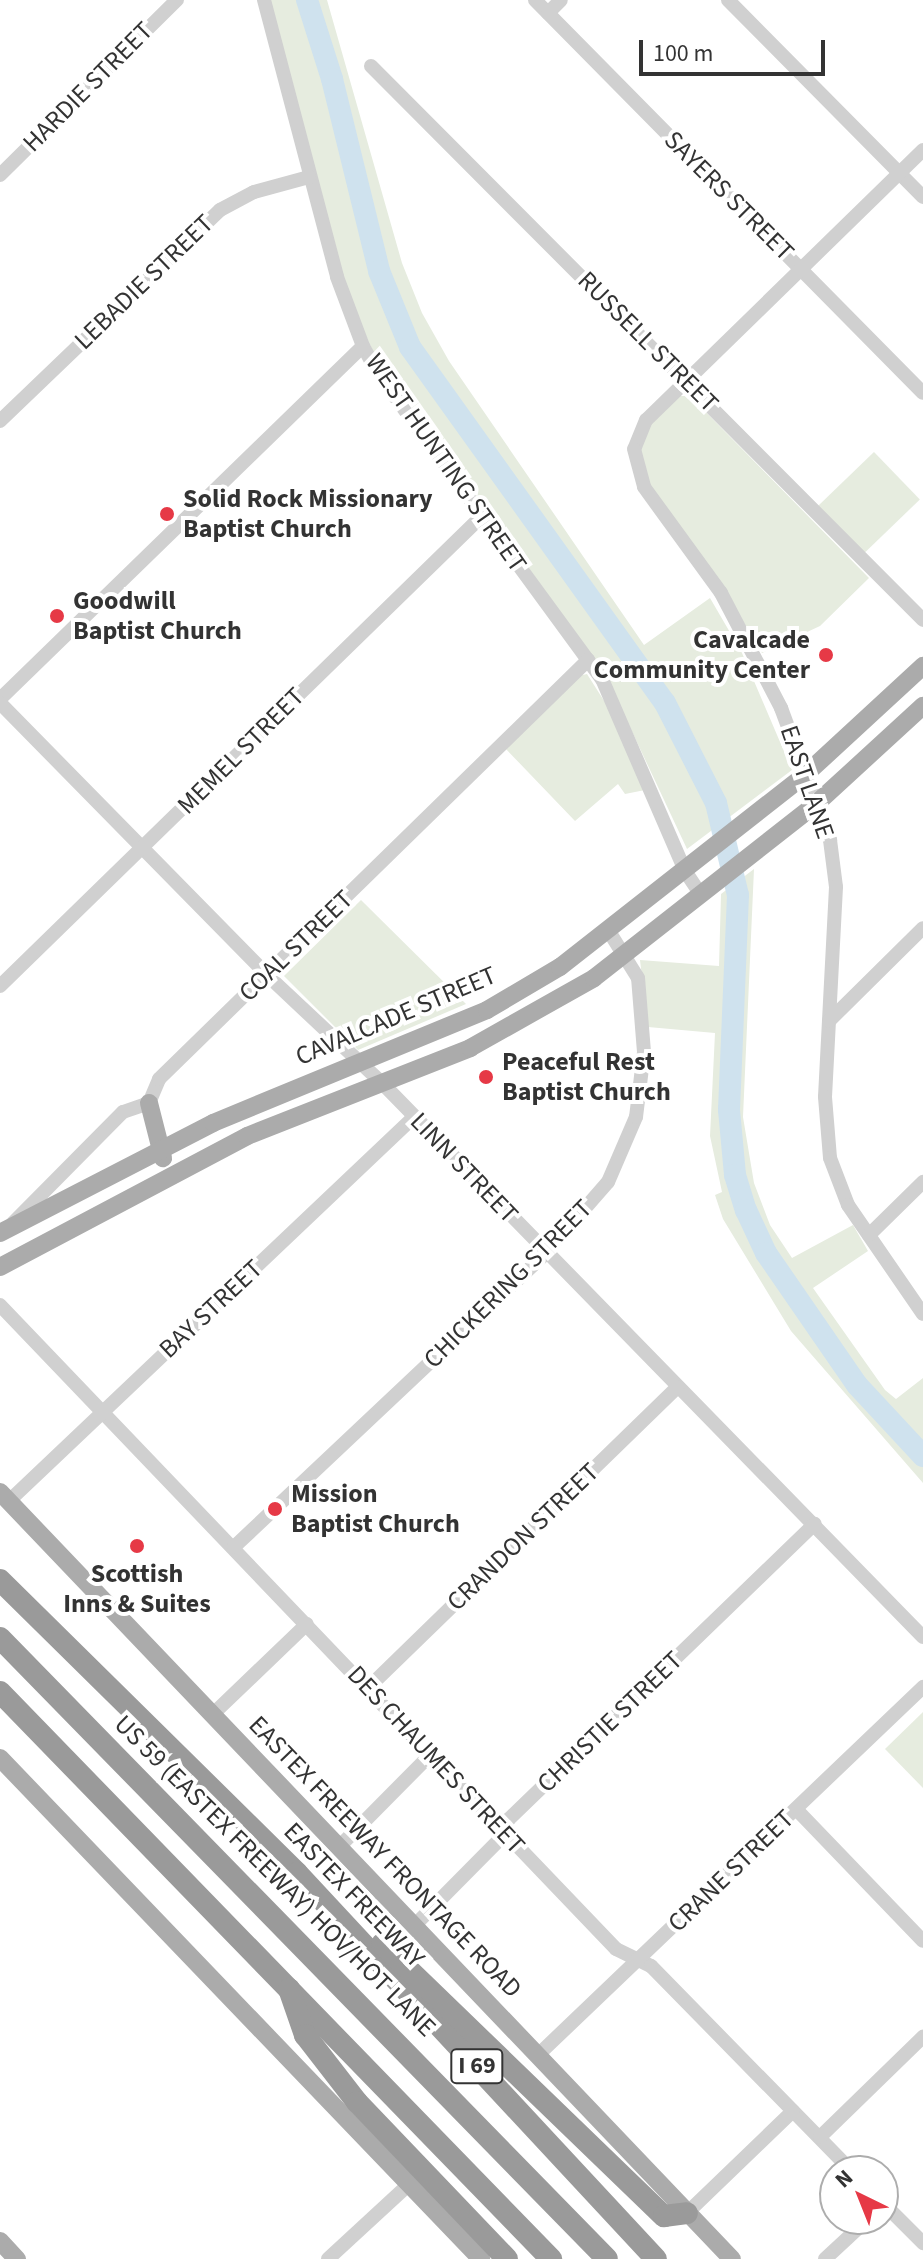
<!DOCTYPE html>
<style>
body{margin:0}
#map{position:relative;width:923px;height:2259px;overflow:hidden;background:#fff;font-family:"Source Sans 3",sans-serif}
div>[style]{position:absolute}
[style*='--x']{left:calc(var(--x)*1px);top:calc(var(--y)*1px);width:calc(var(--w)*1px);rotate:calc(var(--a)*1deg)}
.green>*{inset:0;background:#e6ecdf;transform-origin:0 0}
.river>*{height:22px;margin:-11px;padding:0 11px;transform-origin:11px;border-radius:11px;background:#cfe2ee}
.minor>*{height:14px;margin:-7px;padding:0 7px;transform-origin:7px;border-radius:7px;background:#d0d0d0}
.major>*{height:18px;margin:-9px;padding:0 9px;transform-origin:9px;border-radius:9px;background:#ababab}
.highway>*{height:22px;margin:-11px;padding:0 11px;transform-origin:11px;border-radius:11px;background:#9a9a9a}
.dots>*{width:22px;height:22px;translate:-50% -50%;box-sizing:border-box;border:4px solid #fff;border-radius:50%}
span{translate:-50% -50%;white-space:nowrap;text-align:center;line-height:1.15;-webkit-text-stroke:8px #fff;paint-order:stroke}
.shield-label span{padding:2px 6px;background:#fff;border:2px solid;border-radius:6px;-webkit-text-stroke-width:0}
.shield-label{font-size:24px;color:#333;font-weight:700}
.street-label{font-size:26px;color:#333}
.poi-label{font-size:26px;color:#333;font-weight:700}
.left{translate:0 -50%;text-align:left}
.right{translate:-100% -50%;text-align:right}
.north{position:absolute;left:819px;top:2155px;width:80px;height:80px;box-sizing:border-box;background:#fff;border:2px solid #adadad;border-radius:50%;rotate:317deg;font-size:22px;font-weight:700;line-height:32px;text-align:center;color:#333}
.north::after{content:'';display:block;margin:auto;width:28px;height:36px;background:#e63946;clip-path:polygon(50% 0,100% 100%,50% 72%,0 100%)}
.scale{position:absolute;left:639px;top:40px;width:186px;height:36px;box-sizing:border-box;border:4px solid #333;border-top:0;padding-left:10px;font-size:24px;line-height:28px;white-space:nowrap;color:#333;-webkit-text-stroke:6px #fff;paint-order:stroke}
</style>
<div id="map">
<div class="green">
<div style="clip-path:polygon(270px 0,327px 0,402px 263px,422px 313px,449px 361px,644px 645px,710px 598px,742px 653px,792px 770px,687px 849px,606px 676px,383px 374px,347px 293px)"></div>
<div style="clip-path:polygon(676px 396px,690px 396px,869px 578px,820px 626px,762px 653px,718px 580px,649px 487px,639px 453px,647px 429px)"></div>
<div style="left:874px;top:452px;width:66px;height:80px;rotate:46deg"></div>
<div style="clip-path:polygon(587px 674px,615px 718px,645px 790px,625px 794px,618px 784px,575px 821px,505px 748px,578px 676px)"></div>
<div style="clip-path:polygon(754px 869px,743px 1117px,754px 1183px,770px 1225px,792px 1258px,853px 1225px,868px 1251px,813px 1288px,885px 1390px,896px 1399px,923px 1378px,923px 1483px,791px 1331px,723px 1219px,715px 1195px,722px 1192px,710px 1136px,715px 1033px,648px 1027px,640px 960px,719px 966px,721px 894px)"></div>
<div style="clip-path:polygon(361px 900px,466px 1004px,358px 1050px,284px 976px)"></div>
<div style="clip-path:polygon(923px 1712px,923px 1788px,885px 1749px)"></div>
</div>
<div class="river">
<div style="--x:307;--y:0;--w:83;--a:72.4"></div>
<div style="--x:332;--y:79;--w:198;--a:76.2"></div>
<div style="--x:379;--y:271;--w:82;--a:67.8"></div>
<div style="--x:410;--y:347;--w:438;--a:54.4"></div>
<div style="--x:665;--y:703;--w:112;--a:63"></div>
<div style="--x:716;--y:803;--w:95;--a:76.6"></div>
<div style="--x:738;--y:895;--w:215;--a:92.4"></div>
<div style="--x:729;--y:1110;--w:65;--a:84.7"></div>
<div style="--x:735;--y:1175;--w:37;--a:73"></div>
<div style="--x:746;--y:1210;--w:47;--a:65.1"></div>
<div style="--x:766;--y:1253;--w:160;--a:55.4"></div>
<div style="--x:857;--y:1385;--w:97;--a:47.1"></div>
</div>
<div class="minor">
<div style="--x:264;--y:0;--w:286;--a:75.2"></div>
<div style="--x:337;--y:277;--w:74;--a:69.4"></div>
<div style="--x:363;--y:346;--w:30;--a:62"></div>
<div style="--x:377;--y:372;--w:381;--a:53.8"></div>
<div style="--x:602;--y:679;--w:209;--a:66.6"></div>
<div style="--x:685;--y:871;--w:29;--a:56"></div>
<div style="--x:535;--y:0;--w:552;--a:45.37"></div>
<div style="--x:728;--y:0;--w:277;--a:45.3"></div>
<div style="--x:548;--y:13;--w:18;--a:-45"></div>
<div style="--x:371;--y:66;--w:782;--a:45.1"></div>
<div style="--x:923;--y:150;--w:387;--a:135.7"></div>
<div style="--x:646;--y:420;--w:31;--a:112"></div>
<div style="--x:634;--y:449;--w:39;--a:75"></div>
<div style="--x:644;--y:487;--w:131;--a:54"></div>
<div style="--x:721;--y:593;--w:130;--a:62.4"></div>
<div style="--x:781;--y:708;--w:141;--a:69.6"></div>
<div style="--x:830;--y:840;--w:47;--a:82.7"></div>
<div style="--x:836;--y:887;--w:210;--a:93"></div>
<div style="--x:825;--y:1097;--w:61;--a:85.3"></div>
<div style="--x:830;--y:1158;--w:50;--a:69"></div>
<div style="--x:848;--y:1205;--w:132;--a:55.5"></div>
<div style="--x:0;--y:175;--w:249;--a:-44.7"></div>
<div style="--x:0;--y:421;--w:305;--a:-43.8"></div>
<div style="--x:220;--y:210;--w:38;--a:-28"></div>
<div style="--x:254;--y:192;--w:57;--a:-15.3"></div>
<div style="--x:0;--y:699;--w:506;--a:-44.2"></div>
<div style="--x:0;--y:703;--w:381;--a:45.5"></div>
<div style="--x:267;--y:975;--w:159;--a:43.2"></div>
<div style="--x:383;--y:1084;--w:773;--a:45.68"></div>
<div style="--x:0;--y:986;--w:673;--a:-44.28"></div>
<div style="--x:829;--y:1021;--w:132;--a:-44.7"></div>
<div style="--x:13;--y:1223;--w:156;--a:-45.3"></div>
<div style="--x:123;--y:1112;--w:28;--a:-19"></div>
<div style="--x:149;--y:1103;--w:26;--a:-67"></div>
<div style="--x:159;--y:1079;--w:600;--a:-44.32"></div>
<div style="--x:869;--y:1235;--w:76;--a:-44.5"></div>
<div style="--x:0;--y:1305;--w:891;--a:46.27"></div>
<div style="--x:616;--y:1949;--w:39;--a:26"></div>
<div style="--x:651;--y:1966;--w:287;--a:45.6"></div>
<div style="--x:9;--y:1501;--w:558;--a:-43.48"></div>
<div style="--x:234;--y:1547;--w:429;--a:-43.3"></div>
<div style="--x:546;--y:1253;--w:94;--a:-48.9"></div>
<div style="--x:608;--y:1182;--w:71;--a:-66.7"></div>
<div style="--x:636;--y:1117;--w:65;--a:-83"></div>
<div style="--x:644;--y:1052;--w:74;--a:-94.6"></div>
<div style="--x:638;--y:978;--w:53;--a:-121.9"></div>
<div style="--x:369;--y:1687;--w:430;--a:-44.2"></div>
<div style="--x:213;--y:1714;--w:130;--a:-43.8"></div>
<div style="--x:796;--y:1809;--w:183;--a:46.1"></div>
<div style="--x:339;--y:1847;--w:129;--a:-45.3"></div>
<div style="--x:414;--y:1926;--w:121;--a:-45.3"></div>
<div style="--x:499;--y:1840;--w:23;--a:-65"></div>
<div style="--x:509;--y:1819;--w:425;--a:-44"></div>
<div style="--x:538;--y:2055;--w:533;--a:-43.71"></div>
<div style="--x:820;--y:2137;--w:144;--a:-44.2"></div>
<div style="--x:883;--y:2203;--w:57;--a:45"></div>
<div style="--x:687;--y:2213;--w:147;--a:-43.9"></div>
<div style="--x:328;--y:2259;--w:108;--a:-42.7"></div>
<div style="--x:825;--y:2259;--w:59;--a:-42.9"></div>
</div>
<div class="major">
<div style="--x:149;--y:1103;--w:57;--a:75.7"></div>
<div style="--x:0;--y:1233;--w:240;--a:-27.3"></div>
<div style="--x:213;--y:1123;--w:296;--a:-22.4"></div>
<div style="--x:487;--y:1010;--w:85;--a:-30.5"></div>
<div style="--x:560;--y:967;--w:314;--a:-38.1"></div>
<div style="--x:807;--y:773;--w:158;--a:-42.7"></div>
<div style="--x:0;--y:1267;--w:280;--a:-27.9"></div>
<div style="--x:247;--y:1136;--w:240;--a:-21.5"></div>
<div style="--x:470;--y:1048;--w:142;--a:-29.4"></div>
<div style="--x:594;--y:978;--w:283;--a:-38.1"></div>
<div style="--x:817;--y:803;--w:144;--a:-42.5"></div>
<div style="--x:0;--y:1492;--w:1060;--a:46.34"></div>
<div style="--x:0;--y:1758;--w:695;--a:46.17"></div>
<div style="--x:0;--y:2241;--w:25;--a:47"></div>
</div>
<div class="highway">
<div style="--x:0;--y:1580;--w:417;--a:44.6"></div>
<div style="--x:297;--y:1873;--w:527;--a:47.08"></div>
<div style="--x:0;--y:1638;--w:868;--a:45.65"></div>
<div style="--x:0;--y:1692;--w:791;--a:45.82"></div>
<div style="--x:382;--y:1944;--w:392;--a:44"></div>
<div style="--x:664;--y:2216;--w:23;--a:-7"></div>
<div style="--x:289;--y:1989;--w:49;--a:70.8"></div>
<div style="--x:305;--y:2035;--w:85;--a:52.2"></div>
<div style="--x:357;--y:2102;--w:217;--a:46.3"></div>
</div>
<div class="dots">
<div style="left:167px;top:514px;background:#e63946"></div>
<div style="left:57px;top:616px;background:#e63946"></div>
<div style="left:826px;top:655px;background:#e63946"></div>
<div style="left:486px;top:1077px;background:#e63946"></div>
<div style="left:275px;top:1509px;background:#e63946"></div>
<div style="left:137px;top:1546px;background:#e63946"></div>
</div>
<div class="shield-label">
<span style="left:477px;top:2066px">I 69</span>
</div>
<div class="street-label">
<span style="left:88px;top:87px;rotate:-45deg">HARDIE STREET</span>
<span style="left:729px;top:196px;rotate:45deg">SAYERS STREET</span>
<span style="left:144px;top:282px;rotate:-44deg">LEBADIE STREET</span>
<span style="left:648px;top:342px;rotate:45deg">RUSSELL STREET</span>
<span style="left:446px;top:463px;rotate:55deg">WEST HUNTING STREET</span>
<span style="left:241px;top:751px;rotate:-45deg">MEMEL STREET</span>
<span style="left:807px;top:782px;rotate:71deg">EAST LANE</span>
<span style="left:296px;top:946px;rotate:-44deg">COAL STREET</span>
<span style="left:396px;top:1016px;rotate:-23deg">CAVALCADE STREET</span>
<span style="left:464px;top:1168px;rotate:46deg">LINN STREET</span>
<span style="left:508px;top:1284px;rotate:-45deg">CHICKERING STREET</span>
<span style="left:211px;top:1309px;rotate:-43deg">BAY STREET</span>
<span style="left:523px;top:1537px;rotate:-44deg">CRANDON STREET</span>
<span style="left:610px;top:1722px;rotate:-44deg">CHRISTIE STREET</span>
<span style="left:436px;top:1760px;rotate:47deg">DES CHAUMES STREET</span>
<span style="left:385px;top:1857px;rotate:46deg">EASTEX FREEWAY FRONTAGE ROAD</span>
<span style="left:731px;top:1871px;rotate:-44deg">CRANE STREET</span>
<span style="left:275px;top:1876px;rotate:45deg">US 59 (EASTEX FREEWAY) HOV/HOT LANE</span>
<span style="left:354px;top:1895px;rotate:46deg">EASTEX FREEWAY</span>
</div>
<div class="poi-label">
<span class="left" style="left:183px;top:514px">Solid Rock Missionary<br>Baptist Church</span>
<span class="left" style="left:73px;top:616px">Goodwill<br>Baptist Church</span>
<span class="right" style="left:810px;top:655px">Cavalcade<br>Community Center</span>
<span class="left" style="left:502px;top:1077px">Peaceful Rest<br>Baptist Church</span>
<span class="left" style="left:291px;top:1509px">Mission<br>Baptist Church</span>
<span style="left:137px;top:1589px">Scottish<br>Inns &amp; Suites</span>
</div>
<div class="north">N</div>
<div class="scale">100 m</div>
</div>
